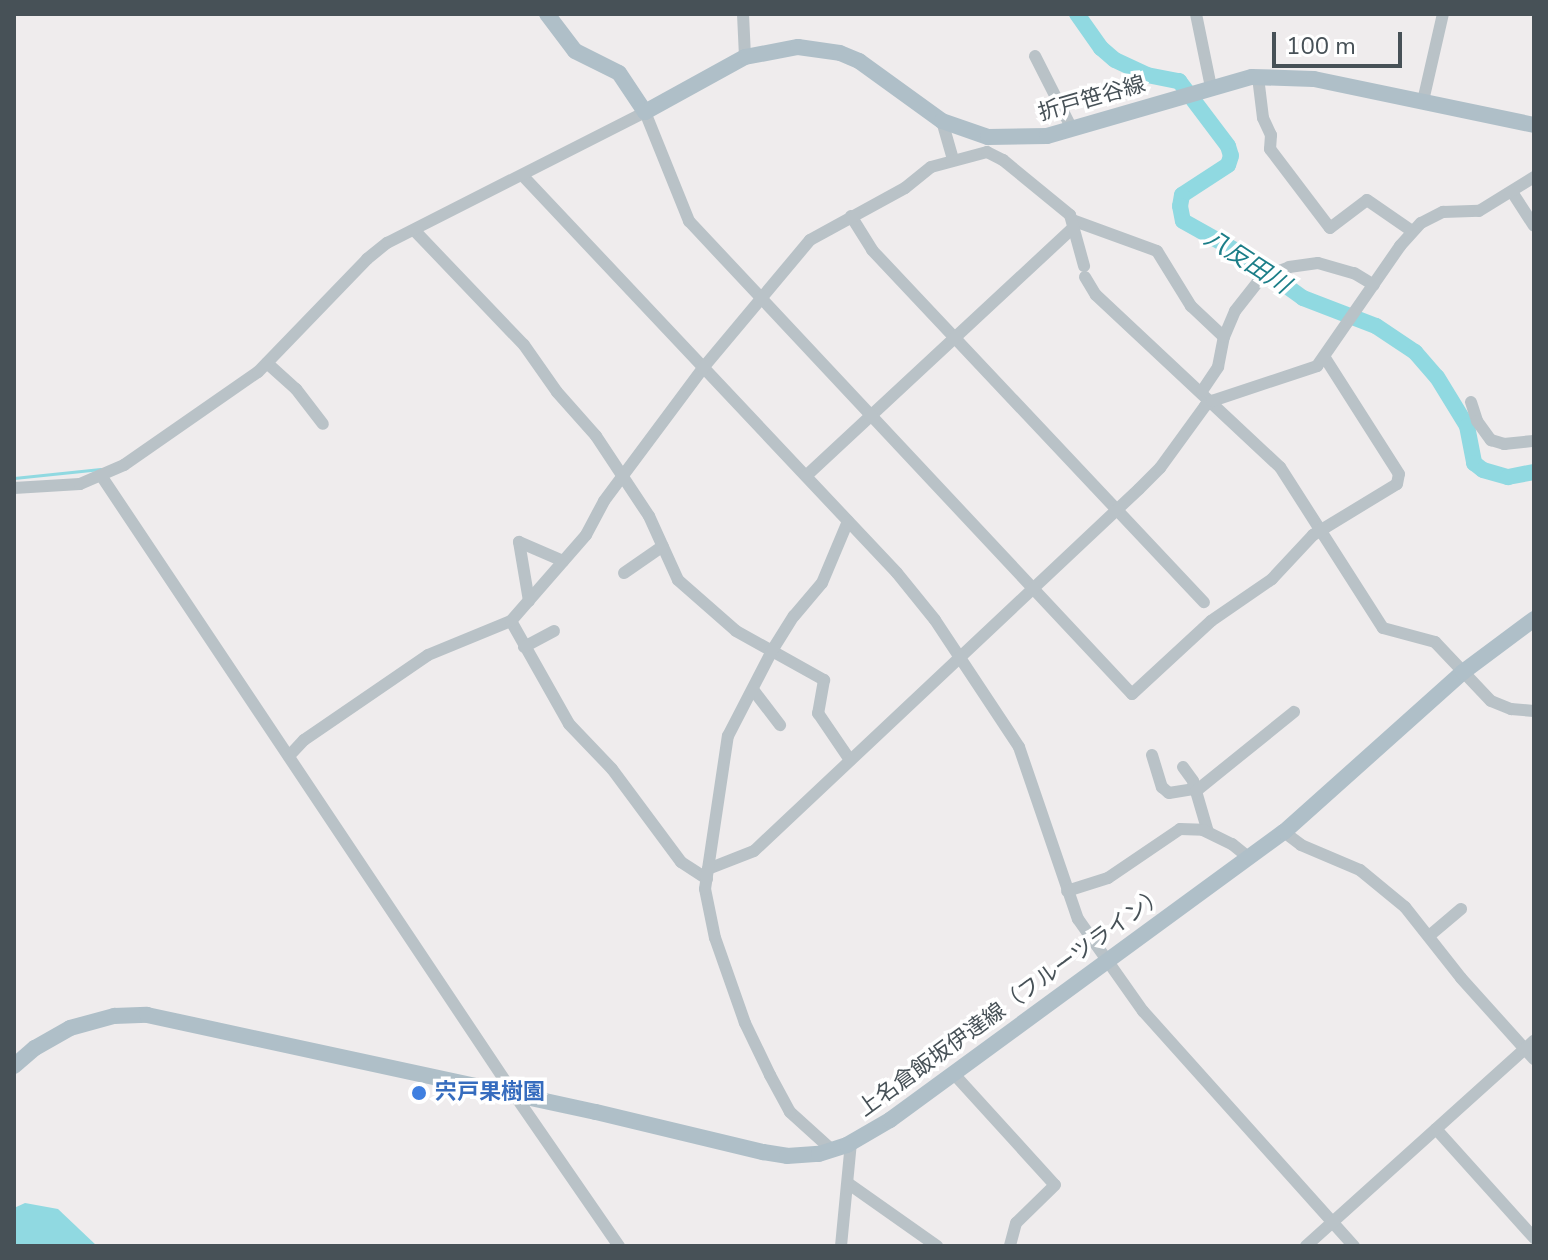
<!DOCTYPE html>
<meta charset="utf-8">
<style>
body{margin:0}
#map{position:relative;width:1548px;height:1260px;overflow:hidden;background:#efeced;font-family:"Nunito Sans","Noto Sans JP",sans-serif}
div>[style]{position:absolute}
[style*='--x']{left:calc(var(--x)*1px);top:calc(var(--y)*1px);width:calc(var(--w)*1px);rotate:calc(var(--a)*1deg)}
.water>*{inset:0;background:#90d9e1}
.stream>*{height:3px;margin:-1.5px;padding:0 1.5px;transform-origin:1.5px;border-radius:1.5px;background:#90d9e1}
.river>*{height:16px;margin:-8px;padding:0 8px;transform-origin:8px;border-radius:8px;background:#90d9e1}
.minor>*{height:12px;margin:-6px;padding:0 6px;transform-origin:6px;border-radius:6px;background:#b9c2c7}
.major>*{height:16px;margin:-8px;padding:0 8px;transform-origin:8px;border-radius:8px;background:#afbfc8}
.dots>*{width:22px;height:22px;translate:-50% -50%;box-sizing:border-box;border:4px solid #fff;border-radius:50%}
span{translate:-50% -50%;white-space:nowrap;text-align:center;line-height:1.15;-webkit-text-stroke:7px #fff;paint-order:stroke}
.street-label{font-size:22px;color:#475157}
.shop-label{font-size:22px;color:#366cbe;font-weight:700}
.left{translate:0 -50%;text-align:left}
.water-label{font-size:24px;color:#1b7e88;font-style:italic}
.frame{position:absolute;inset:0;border:16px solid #475157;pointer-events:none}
.scale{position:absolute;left:1272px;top:32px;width:130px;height:36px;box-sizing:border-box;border:4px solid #475157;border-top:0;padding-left:10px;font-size:24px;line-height:28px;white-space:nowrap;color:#475157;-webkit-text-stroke:6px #fff;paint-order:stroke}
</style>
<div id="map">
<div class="water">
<div style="clip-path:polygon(25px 1203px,58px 1209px,97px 1246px,14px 1246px,14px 1208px)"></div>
</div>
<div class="stream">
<div style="--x:14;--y:478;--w:87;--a:-5.9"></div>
</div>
<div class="river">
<div style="--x:1077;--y:14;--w:42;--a:54.8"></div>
<div style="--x:1101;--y:48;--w:18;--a:41"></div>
<div style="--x:1115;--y:60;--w:35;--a:25"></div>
<div style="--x:1147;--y:75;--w:33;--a:11"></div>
<div style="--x:1179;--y:81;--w:81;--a:53"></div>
<div style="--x:1228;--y:146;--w:10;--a:73"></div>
<div style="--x:1231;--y:156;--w:9;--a:108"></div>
<div style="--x:1228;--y:165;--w:55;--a:146.9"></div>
<div style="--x:1182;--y:195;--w:11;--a:100"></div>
<div style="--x:1180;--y:206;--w:15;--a:79"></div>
<div style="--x:1183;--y:221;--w:68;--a:29.2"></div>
<div style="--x:1242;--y:254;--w:75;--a:35.8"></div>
<div style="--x:1303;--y:298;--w:78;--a:21"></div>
<div style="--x:1376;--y:326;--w:47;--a:33.7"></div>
<div style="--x:1415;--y:352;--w:33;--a:49"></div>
<div style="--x:1437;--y:377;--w:57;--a:58.5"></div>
<div style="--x:1467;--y:426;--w:38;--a:79"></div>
<div style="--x:1474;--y:463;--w:11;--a:38"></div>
<div style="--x:1483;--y:470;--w:26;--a:16"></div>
<div style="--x:1508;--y:477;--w:26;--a:-11"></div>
</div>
<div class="minor">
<div style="--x:743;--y:14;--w:43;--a:87.3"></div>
<div style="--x:1196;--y:14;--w:75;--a:78.4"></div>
<div style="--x:1035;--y:56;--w:82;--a:63.1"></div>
<div style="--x:1258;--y:77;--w:41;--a:83"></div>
<div style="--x:1263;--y:118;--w:19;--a:65"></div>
<div style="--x:1271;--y:135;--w:14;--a:94"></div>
<div style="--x:1270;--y:149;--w:99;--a:52.8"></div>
<div style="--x:1330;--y:228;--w:46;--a:-37.1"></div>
<div style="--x:1367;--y:200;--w:55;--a:34.6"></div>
<div style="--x:1423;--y:101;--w:89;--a:-77.1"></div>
<div style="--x:942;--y:121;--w:40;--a:74"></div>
<div style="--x:523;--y:176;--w:545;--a:46.71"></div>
<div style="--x:897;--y:573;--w:60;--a:51"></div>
<div style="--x:935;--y:620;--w:152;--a:56.5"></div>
<div style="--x:1019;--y:747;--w:182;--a:71.1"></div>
<div style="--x:1078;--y:919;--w:113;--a:54.8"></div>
<div style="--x:1143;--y:1011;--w:316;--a:48.1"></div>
<div style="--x:1512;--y:192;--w:40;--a:57.1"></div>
<div style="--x:851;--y:216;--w:40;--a:58"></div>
<div style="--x:872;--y:250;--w:484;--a:46.7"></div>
<div style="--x:1072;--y:220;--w:90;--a:20"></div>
<div style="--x:1157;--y:251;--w:65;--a:58.3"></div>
<div style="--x:1191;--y:306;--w:45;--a:43.2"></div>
<div style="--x:414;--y:230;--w:159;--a:46.3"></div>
<div style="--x:524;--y:345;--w:57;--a:54.9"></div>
<div style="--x:557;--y:392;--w:59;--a:48.4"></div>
<div style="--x:596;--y:436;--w:96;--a:56.5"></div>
<div style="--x:649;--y:516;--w:70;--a:65.6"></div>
<div style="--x:678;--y:580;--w:77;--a:41.3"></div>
<div style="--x:736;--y:631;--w:101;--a:29.1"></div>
<div style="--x:824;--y:680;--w:34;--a:100"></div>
<div style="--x:818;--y:713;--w:57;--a:55.8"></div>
<div style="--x:1085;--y:277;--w:21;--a:59"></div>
<div style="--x:1096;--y:295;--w:252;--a:43.1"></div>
<div style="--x:1280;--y:467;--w:191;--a:57.4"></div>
<div style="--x:1383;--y:628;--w:54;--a:15.1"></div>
<div style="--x:1435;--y:642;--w:81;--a:46.5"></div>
<div style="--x:1491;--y:701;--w:22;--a:22"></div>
<div style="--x:1511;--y:709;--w:23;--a:5"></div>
<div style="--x:267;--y:363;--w:39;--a:42"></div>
<div style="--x:296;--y:389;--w:44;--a:52.4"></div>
<div style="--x:1202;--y:391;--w:29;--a:-56"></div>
<div style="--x:1218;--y:367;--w:31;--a:-79"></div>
<div style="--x:1224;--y:337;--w:28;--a:-67"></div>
<div style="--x:1235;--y:311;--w:42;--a:-51.8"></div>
<div style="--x:1261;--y:278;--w:30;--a:-21"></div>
<div style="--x:1289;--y:267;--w:29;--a:-8"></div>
<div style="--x:1318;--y:263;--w:37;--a:16"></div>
<div style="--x:1354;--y:273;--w:23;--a:31"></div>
<div style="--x:1471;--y:402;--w:20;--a:72"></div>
<div style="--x:1477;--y:421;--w:24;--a:54"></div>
<div style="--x:1491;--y:440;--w:14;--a:17"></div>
<div style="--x:1504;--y:444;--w:30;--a:-6"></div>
<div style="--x:806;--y:476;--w:367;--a:-42.9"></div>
<div style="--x:102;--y:477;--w:742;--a:56.27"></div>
<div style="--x:514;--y:1094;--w:185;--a:55.4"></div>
<div style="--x:14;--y:488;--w:66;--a:-3.5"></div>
<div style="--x:80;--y:484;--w:48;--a:-23.4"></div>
<div style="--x:124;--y:465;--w:163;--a:-34.8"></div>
<div style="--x:258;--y:372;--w:157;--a:-46"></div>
<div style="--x:367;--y:259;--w:26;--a:-39"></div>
<div style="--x:387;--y:243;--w:289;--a:-26.9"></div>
<div style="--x:645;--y:112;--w:118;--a:68"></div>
<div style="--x:689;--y:221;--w:648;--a:46.88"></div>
<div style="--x:1132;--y:694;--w:108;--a:-42.7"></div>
<div style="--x:1211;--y:621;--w:74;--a:-34.5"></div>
<div style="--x:1272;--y:579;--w:60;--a:-47"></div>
<div style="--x:1313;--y:535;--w:98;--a:-31.3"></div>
<div style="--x:1397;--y:484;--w:10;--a:-79"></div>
<div style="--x:1399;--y:474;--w:138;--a:-122.5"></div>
<div style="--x:624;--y:573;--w:47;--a:-34.7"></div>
<div style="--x:529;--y:601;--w:60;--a:-99.6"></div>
<div style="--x:519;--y:542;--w:48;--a:23.4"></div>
<div style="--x:511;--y:621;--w:118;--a:60.6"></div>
<div style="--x:569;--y:724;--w:62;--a:46.3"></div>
<div style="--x:612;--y:769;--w:116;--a:53.4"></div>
<div style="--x:681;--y:862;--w:31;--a:33"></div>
<div style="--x:524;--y:647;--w:34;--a:-28"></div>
<div style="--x:754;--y:691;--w:43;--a:52.6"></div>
<div style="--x:1152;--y:755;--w:34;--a:73"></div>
<div style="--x:1162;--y:787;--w:9;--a:41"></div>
<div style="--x:1169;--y:793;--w:26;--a:-9"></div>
<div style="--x:289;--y:756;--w:22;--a:-47"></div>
<div style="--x:304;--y:740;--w:150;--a:-34.4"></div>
<div style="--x:428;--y:655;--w:90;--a:-22.3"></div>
<div style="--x:511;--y:621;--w:114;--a:-48.9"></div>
<div style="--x:586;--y:535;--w:38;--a:-62"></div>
<div style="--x:604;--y:501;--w:166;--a:-53.3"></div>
<div style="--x:703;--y:368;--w:167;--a:-50.1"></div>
<div style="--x:810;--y:240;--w:108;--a:-28.7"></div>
<div style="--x:905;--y:188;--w:33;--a:-39"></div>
<div style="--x:931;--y:167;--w:58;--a:-15"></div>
<div style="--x:987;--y:152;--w:18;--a:27"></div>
<div style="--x:1003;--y:160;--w:87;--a:39.4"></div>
<div style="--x:1070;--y:215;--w:53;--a:74.6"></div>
<div style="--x:1183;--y:767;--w:17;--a:54"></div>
<div style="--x:1193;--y:781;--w:53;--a:73.6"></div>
<div style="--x:1196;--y:791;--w:126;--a:-38.9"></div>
<div style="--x:1284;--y:832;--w:21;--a:37"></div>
<div style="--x:1301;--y:845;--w:64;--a:23"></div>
<div style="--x:1360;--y:870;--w:58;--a:39.4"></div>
<div style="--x:1405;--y:907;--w:90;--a:51.7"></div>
<div style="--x:1461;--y:978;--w:109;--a:48"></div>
<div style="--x:708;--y:869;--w:49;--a:-21.4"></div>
<div style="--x:754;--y:851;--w:528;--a:-43.24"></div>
<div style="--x:1139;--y:489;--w:30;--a:-45"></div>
<div style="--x:1160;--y:468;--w:77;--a:-54"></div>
<div style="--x:1205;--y:406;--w:9;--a:-36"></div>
<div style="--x:1212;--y:401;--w:111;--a:-18.4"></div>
<div style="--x:1317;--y:366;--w:146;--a:-55.3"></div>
<div style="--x:1400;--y:246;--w:31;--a:-48"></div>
<div style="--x:1421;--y:223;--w:25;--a:-27"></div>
<div style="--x:1443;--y:212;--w:36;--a:-2"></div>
<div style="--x:1479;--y:211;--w:65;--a:-31.7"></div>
<div style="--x:1067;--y:891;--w:43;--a:-17.6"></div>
<div style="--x:1108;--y:878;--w:87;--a:-34.2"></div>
<div style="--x:1180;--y:829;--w:23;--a:2"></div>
<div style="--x:1203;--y:830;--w:32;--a:26"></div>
<div style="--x:1232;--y:844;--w:21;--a:39"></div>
<div style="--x:1429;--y:936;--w:42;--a:-40.2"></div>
<div style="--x:953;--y:1073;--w:151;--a:47.7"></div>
<div style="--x:1055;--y:1185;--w:54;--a:135.7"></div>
<div style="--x:1016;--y:1223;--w:24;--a:105"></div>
<div style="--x:1436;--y:1129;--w:147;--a:48"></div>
<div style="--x:832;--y:1150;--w:57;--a:-137.9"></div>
<div style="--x:790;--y:1112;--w:42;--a:-118.4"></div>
<div style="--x:770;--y:1075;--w:58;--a:-115.7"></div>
<div style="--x:745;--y:1023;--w:90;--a:-109.4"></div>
<div style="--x:715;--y:938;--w:50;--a:-101.5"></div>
<div style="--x:705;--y:889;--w:155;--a:-81.5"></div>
<div style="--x:728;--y:736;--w:98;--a:-62.7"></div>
<div style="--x:773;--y:649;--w:39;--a:-58"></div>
<div style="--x:794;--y:616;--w:43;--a:-49.7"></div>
<div style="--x:822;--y:583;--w:67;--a:-67.2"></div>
<div style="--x:849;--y:1184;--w:108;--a:35.2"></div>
<div style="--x:841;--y:1246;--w:103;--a:-84.5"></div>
<div style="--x:1306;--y:1246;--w:307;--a:-42"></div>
</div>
<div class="major">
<div style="--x:547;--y:14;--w:46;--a:52.9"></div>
<div style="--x:575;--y:51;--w:49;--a:26.6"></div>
<div style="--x:619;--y:73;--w:47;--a:56.3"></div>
<div style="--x:645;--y:112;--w:114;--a:-28.8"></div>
<div style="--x:745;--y:57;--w:54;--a:-10.7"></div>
<div style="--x:798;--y:47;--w:42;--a:8.1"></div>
<div style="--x:840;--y:53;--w:21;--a:23"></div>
<div style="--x:859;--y:61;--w:102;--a:35.9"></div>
<div style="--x:942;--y:121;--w:49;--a:19.2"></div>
<div style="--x:988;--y:137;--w:59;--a:-1"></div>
<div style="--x:1047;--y:136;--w:213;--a:-16.1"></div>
<div style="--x:1252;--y:77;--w:62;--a:1.8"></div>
<div style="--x:1314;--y:79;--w:225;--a:11.8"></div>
<div style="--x:14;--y:1066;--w:28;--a:-41"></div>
<div style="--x:35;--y:1048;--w:40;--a:-29.7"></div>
<div style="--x:70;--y:1028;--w:46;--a:-15.3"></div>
<div style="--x:114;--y:1016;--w:33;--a:-2"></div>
<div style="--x:147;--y:1015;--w:459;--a:12.2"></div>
<div style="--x:596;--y:1112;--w:172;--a:13.5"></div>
<div style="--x:763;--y:1152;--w:24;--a:9"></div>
<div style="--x:787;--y:1156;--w:32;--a:-4"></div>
<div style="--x:819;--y:1154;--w:29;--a:-18"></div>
<div style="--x:847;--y:1145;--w:50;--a:-30.2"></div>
<div style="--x:890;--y:1120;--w:488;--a:-36.2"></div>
<div style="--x:1284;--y:832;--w:240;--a:-41.8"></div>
<div style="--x:1463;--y:672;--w:89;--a:-36.7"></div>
</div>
<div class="dots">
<div style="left:419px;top:1093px;background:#3f7fe0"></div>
</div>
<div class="street-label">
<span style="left:1092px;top:99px;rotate:-16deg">折戸笹谷線</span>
<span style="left:1012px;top:1002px;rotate:-36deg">上名倉飯坂伊達線（フルーツライン）</span>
</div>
<div class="shop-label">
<span class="left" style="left:435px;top:1093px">宍戸果樹園</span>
</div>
<div class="water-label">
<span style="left:1247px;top:262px;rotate:33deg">八反田川</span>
</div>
<div class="frame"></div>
<div class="scale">100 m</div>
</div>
